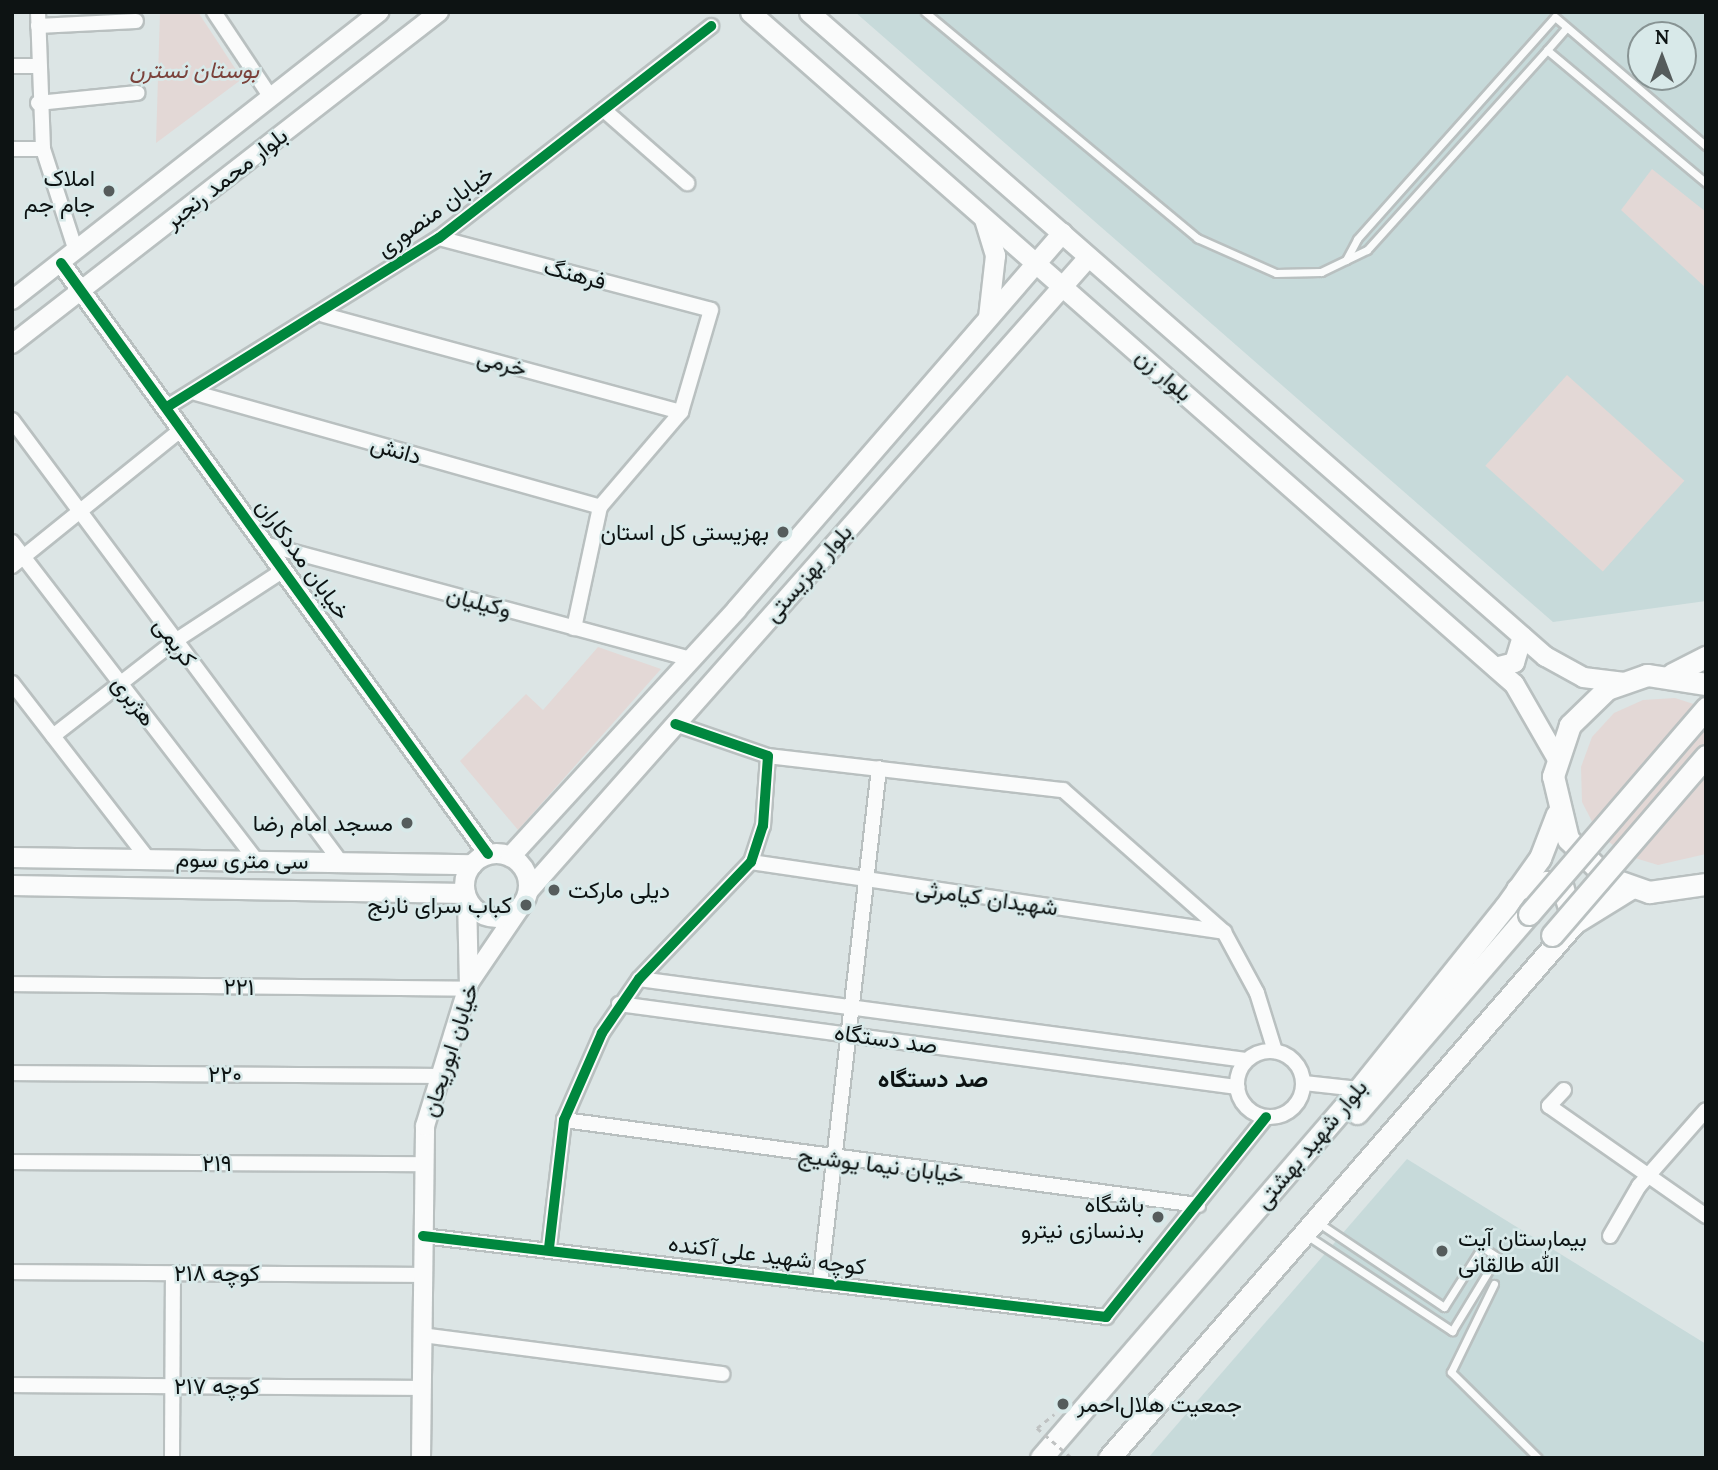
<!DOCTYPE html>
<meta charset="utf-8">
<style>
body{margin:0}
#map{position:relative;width:1718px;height:1470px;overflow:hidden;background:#dce5e5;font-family:Lora,Vazirmatn,serif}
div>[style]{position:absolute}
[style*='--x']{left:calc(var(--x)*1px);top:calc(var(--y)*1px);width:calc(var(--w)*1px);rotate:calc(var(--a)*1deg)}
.built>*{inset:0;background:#c7dada}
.green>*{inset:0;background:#e3d8d6;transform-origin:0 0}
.path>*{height:2.5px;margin-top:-1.25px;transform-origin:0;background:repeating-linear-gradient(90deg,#bfc2c2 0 5px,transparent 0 10px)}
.roads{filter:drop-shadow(2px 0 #b9c0c0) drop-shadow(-2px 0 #b9c0c0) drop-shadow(0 2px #b9c0c0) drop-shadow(0 -2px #b9c0c0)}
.service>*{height:7px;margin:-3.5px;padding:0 3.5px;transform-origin:3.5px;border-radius:3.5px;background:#fafbfb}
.minor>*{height:14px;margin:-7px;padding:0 7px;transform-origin:7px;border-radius:7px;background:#fafbfb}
.minor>.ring{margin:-7px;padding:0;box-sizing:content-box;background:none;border:14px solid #fafbfb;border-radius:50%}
.tertiary>*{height:18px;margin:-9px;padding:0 9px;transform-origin:9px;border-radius:9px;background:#fafbfb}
.secondary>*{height:19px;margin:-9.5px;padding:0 9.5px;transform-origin:9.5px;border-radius:9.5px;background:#fafbfb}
.secondary>.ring{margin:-9.5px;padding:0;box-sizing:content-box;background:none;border:19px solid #fafbfb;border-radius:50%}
.primary>*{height:21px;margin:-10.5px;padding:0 10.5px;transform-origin:10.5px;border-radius:10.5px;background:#fafbfb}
.path-bridge>*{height:2.5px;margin-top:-1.25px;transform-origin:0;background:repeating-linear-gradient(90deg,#bfc2c2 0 5px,transparent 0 10px)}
.bridges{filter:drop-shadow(2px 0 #b9c0c0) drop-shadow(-2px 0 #b9c0c0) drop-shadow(0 2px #b9c0c0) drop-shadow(0 -2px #b9c0c0)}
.primary-bridge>*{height:21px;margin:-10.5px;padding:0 10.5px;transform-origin:10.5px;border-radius:10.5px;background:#fafbfb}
.cycleway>*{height:10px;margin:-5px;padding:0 5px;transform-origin:5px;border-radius:5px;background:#00873e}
.dots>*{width:19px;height:19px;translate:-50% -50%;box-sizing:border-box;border:4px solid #d8e9e9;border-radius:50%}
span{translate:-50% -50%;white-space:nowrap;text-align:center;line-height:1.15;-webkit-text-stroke:5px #d8e9e9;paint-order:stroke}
.park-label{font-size:23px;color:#7b423b;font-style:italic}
.poi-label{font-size:23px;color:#0d1313}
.right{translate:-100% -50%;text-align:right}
.left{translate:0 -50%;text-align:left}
.street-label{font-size:23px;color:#0d1313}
.neighbourhood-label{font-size:24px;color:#0d1313;font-weight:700}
.frame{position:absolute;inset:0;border:14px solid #0d1313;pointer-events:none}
.north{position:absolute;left:1627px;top:21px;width:70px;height:70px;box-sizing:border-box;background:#d8e9e9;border:2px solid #879393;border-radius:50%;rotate:0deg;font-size:19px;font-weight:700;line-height:28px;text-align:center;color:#0d1313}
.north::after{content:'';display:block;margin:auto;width:24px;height:32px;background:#555c5c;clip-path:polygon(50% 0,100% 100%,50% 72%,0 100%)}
</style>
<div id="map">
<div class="built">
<div style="clip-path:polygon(evenodd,855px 12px,1706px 12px,1706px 601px,1553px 622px,855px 12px,1641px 35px,1683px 35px,1683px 77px,1641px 77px,1641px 35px)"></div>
<div style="clip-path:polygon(1407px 1159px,1706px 1344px,1706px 1458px,1148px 1458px)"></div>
</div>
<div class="green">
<div style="clip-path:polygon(160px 12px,198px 12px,242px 79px,156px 143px)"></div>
<div style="clip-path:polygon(1652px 169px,1706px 212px,1706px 288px,1621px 210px)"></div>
<div style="left:1567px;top:375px;width:158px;height:122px;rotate:42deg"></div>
<div style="clip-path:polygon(598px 647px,661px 669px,518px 830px,460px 761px,526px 694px,543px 710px)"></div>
<div style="clip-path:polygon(1675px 698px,1706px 708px,1706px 854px,1658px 865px,1625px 855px,1598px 833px,1582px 802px,1581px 767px,1592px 737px,1614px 713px,1643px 700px)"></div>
</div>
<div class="path">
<div style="--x:1037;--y:1428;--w:22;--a:-39"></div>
</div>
<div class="roads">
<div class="service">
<div style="--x:925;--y:12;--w:354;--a:39.7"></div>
<div style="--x:1197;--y:238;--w:86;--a:23.9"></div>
<div style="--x:1276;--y:273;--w:45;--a:-1.3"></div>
<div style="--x:1321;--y:272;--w:51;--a:-25.6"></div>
<div style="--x:1367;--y:250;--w:269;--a:-48"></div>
<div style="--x:1547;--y:50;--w:207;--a:39.9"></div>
<div style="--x:1547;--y:50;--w:30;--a:-49"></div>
<div style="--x:1346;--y:260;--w:24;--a:-62"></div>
<div style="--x:1357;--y:239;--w:297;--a:-48.3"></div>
<div style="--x:1555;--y:17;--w:199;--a:40.5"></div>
<div style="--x:1308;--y:1236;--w:173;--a:33.4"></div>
<div style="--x:1452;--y:1331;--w:87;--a:-58.7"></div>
<div style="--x:1497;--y:1257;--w:18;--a:-146"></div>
<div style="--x:1482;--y:1247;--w:71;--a:122.3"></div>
<div style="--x:1444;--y:1307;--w:151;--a:-146.1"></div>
<div style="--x:1494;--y:1284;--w:98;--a:116"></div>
<div style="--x:1451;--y:1372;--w:122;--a:44.7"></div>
</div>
<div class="minor">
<div style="--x:38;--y:12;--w:137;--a:87.9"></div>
<div style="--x:43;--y:149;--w:107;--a:72.1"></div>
<div style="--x:214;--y:12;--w:101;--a:56.3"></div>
<div style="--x:38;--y:26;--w:98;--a:-2.9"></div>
<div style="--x:12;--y:66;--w:25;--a:0"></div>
<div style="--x:38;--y:103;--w:100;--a:-5.8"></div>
<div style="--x:604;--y:110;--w:111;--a:41.3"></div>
<div style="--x:12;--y:149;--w:31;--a:0"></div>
<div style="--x:439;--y:238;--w:281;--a:14.8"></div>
<div style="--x:711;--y:310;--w:106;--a:106.4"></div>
<div style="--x:681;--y:412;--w:125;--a:130.5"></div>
<div style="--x:600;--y:507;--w:124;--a:102.1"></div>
<div style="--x:324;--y:315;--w:370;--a:15.2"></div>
<div style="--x:192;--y:392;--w:424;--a:15.7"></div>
<div style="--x:167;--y:407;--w:320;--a:-31.9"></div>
<div style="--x:439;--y:238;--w:345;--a:-37.9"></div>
<div style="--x:12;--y:420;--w:550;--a:53.36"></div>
<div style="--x:12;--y:542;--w:401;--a:52.5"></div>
<div style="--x:268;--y:545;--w:437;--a:15.1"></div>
<div style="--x:12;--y:566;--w:218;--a:-38.9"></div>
<div style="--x:12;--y:683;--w:222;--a:52.3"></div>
<div style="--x:53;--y:736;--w:155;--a:-37.9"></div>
<div style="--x:175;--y:641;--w:131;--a:-33.2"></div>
<div style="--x:768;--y:756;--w:297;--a:6.6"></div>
<div style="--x:1063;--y:790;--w:215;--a:41.4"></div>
<div style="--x:1224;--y:932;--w:69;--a:61.6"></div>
<div style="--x:1257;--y:993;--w:61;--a:72.8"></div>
<div style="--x:751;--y:862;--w:478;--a:8.4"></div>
<div style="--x:639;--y:979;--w:612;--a:7.6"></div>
<div style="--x:12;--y:984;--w:454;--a:0.6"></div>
<div style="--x:619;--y:1004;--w:624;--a:7.65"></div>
<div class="ring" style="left:1237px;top:1051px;width:52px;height:52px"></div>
<div style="--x:12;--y:1073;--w:425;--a:0.4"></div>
<div style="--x:1304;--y:1083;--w:55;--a:6.2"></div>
<div style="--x:1564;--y:1090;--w:22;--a:133"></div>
<div style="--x:1549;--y:1106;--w:192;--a:35"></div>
<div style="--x:564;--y:1120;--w:640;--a:7.64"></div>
<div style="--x:12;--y:1162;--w:411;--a:0.3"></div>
<div style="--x:423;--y:1236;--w:688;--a:6.76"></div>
<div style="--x:1106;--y:1317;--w:256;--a:-51.3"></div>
<div style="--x:1610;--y:1236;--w:58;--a:-59.9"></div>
<div style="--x:1639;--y:1186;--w:101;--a:-48.6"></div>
<div style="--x:549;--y:1248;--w:129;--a:-83.3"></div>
<div style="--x:564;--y:1120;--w:95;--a:-66.4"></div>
<div style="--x:602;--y:1033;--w:65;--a:-55.6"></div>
<div style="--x:639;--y:979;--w:162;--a:-46.3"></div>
<div style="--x:751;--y:862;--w:38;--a:-72"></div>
<div style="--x:763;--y:826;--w:70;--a:-85.9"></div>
<div style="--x:768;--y:756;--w:98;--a:-161"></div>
<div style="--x:12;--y:1272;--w:410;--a:0.4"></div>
<div style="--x:820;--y:1283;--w:518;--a:-83.46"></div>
<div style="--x:422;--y:1335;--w:303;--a:7.4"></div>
<div style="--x:12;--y:1385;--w:409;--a:0.4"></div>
<div style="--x:172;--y:1458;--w:185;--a:-89.7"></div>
</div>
<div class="tertiary">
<div style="--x:61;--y:263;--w:729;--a:54.15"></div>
<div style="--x:12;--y:300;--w:467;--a:-38.1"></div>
<div style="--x:12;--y:344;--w:541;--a:-37.87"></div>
<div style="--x:467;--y:898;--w:85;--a:88.7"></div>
<div style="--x:421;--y:1458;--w:332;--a:-89.3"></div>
<div style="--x:425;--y:1126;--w:150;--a:-72.9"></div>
<div style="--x:469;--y:983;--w:91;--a:-55.8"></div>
</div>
<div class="secondary">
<div style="--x:750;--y:12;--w:1017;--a:41.33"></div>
<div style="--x:1514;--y:684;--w:84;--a:60.1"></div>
<div style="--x:809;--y:12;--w:978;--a:41.19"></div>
<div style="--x:1545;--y:656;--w:43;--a:28.9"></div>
<div style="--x:1583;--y:677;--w:39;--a:7"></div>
<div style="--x:984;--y:219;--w:38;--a:73"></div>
<div style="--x:995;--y:255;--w:62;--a:96.4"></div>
<div style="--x:1495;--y:667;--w:20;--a:-15"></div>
<div style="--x:1514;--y:662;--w:27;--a:-73"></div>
<div class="ring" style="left:464px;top:853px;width:45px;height:45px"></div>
<div style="--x:510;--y:856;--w:335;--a:-47.5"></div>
<div style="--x:736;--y:609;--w:498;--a:-49.1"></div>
<div style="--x:12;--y:857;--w:460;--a:0.9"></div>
<div style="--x:12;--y:885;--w:453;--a:1"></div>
<div style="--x:529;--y:889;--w:844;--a:-48.51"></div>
</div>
<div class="primary">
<div style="--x:1672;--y:674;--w:38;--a:-27"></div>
<div style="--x:1706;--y:684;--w:60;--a:-171.3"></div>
<div style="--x:1647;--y:675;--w:42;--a:160.7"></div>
<div style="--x:1607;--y:689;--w:52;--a:135.8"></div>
<div style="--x:1570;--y:725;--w:54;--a:108.4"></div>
<div style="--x:1553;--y:776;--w:65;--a:76.6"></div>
<div style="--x:1568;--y:839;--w:54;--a:45"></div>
<div style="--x:1606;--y:877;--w:46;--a:19.2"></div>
<div style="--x:1649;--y:892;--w:58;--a:-8"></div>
<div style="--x:1517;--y:889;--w:31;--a:-13"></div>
<div style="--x:1547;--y:882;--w:16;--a:15"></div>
<div style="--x:1562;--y:886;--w:39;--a:72"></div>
<div style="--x:1357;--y:1113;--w:263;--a:-49.2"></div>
<div style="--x:1041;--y:1458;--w:487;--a:-49.2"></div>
<div style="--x:1359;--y:1089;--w:233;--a:-51.3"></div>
<div style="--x:1505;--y:907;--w:60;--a:-54.5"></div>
<div style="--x:1540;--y:858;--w:47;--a:-68.9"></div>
<div style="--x:1109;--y:1458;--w:709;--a:-49"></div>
<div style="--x:1574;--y:923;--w:67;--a:-31.6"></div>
</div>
</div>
<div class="path-bridge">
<div style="--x:1037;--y:1428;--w:46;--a:40.6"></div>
</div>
<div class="bridges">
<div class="primary-bridge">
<div style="--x:1529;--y:914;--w:272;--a:-49.3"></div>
<div style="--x:1552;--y:935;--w:236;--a:-49.3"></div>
</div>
</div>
<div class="cycleway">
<div style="--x:61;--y:263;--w:729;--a:54.15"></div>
<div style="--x:167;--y:407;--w:320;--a:-31.9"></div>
<div style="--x:439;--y:238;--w:345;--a:-37.9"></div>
<div style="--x:423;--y:1236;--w:688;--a:6.76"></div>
<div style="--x:1106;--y:1317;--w:256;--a:-51.3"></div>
<div style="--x:549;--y:1248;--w:129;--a:-83.3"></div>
<div style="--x:564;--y:1120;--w:95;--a:-66.4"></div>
<div style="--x:602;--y:1033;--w:65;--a:-55.6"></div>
<div style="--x:639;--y:979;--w:162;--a:-46.3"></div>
<div style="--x:751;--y:862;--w:38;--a:-72"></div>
<div style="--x:763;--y:826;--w:70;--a:-85.9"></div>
<div style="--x:768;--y:756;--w:98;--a:-161"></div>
</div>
<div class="dots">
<div style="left:109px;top:191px;background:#555c5c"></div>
<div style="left:783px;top:532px;background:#555c5c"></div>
<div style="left:407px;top:823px;background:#555c5c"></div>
<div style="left:554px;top:890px;background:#555c5c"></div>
<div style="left:526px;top:905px;background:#555c5c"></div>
<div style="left:1158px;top:1217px;background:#555c5c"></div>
<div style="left:1442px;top:1251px;background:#555c5c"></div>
<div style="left:1063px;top:1404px;background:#555c5c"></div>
</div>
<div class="park-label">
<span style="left:194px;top:70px">بوستان نسترن</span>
</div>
<div class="poi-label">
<span class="right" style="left:95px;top:191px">املاک<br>جام جم</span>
<span class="right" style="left:769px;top:532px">بهزیستی کل استان</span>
<span class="right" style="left:393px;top:823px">مسجد امام رضا</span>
<span class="left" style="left:568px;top:890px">دیلی مارکت</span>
<span class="right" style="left:512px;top:905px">کباب سرای نارنج</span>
<span class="right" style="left:1144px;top:1217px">باشگاه<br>بدنسازی نیترو</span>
<span class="left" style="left:1458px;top:1251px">بیمارستان آیت<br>الله طالقانی</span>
<span class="left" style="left:1077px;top:1404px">جمعیت هلال‌احمر</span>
</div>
<div class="street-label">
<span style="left:226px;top:178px;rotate:-38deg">بلوار محمد رنجبر</span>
<span style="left:435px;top:211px;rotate:-36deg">خیابان منصوری</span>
<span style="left:575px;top:274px;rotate:15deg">فرهنگ</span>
<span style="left:502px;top:363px;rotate:15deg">خرمی</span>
<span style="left:1164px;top:375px;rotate:41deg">بلوار زن</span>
<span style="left:396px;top:450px;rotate:16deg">دانش</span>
<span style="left:303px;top:559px;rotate:54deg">خیابان مددکاران</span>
<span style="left:808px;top:573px;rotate:-49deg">بلوار بهزیستی</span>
<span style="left:479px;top:602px;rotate:15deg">وکیلیان</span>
<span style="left:175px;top:642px;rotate:53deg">کریمی</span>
<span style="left:134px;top:701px;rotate:53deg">هژبری</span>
<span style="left:242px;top:860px;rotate:1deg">سی متری سوم</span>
<span style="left:987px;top:898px;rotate:8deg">شهیدان کیامرثی</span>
<span style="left:239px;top:987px;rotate:1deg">۲۲۱</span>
<span style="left:886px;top:1039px;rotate:8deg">صد دستگاه</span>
<span style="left:450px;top:1050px;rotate:-72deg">خیابان ابوریحان</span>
<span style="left:225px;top:1074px">۲۲۰</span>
<span style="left:1311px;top:1144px;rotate:-50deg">بلوار شهید بهشتی</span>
<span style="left:217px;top:1163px">۲۱۹</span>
<span style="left:881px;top:1165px;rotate:7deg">خیابان نیما یوشیج</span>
<span style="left:767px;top:1255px;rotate:7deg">کوچه شهید علی آکنده</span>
<span style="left:217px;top:1273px">کوچه ۲۱۸</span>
<span style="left:217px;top:1386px">کوچه ۲۱۷</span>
</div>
<div class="neighbourhood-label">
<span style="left:933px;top:1079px">صد دستگاه</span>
</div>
<div class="frame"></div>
<div class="north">N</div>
</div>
